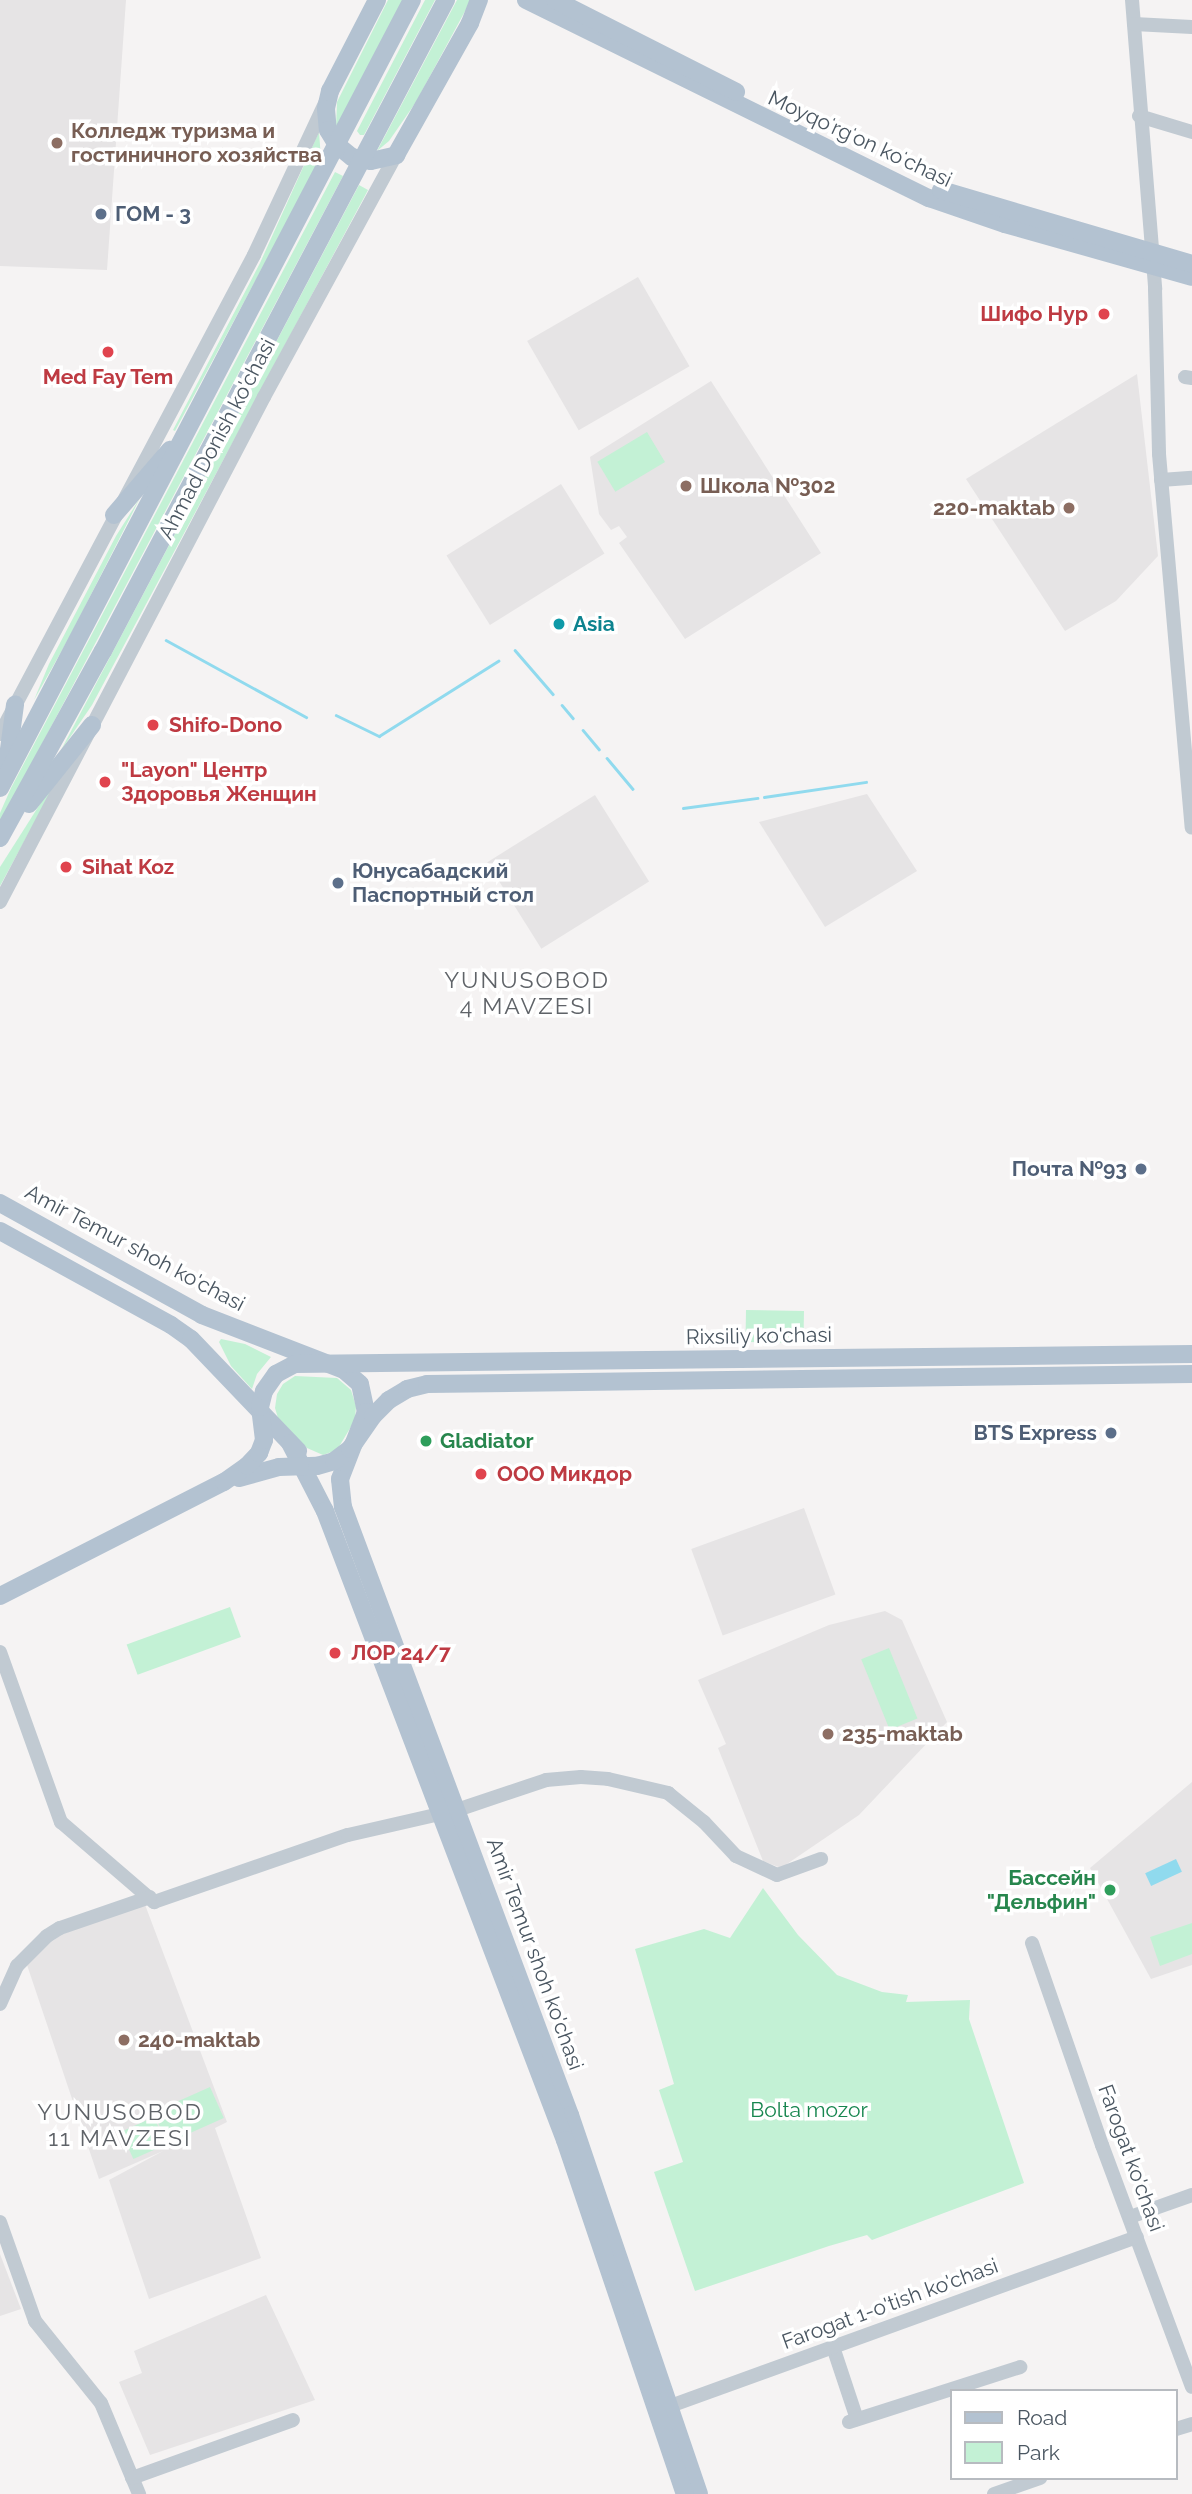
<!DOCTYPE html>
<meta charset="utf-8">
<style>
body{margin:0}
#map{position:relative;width:1192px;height:2494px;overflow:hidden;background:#f5f3f3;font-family:Raleway,sans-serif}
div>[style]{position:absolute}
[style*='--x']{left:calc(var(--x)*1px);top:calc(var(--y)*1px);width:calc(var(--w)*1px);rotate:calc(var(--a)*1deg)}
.education>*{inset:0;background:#e6e4e5;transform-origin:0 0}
.green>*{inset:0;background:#c3f1d5;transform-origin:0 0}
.water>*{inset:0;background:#90daee;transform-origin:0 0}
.stream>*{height:2.5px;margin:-1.25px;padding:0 1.25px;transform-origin:1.25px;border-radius:1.25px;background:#90daee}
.minor>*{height:14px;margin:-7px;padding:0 7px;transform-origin:7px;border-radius:7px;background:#c1cad2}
.major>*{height:18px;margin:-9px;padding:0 9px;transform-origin:9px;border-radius:9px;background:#b3c2d1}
.dots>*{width:19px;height:19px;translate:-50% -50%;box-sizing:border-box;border:4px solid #fff;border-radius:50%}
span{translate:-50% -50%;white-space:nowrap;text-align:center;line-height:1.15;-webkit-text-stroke:7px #fff;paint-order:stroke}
.education-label{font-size:21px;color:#785e54;font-weight:700}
.left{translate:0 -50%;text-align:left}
.right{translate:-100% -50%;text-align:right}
.street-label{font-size:21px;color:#4a5661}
.service-label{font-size:21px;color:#4e5e75;font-weight:700}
.health-label{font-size:21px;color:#be3a42;font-weight:700}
.culture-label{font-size:21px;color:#0d838f;font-weight:700}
.leisure-label{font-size:21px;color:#27864d;font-weight:700}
.park-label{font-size:21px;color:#17864f}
.neighbourhood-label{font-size:23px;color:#5f6368;letter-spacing:2px}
.legend{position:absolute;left:950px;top:2389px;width:228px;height:91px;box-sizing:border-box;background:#fff;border:2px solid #b7bbc0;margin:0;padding:9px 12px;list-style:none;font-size:21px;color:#4a5661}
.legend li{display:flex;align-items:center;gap:14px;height:35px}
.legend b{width:35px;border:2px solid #b7bbc0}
</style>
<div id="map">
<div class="education">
<div style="clip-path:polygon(0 0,126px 0,107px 270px,0 266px)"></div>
<div style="left:638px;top:277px;width:103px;height:128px;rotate:60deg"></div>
<div style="clip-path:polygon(1137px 374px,1158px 556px,1116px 601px,1065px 631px,966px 479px)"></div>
<div style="clip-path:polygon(711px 381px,821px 553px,685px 639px,619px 543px,627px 537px,619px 526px,611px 530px,599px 514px,590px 457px)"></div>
<div style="left:561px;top:484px;width:82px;height:135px;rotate:58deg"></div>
<div style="clip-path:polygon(867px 794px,917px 871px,825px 927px,759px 822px)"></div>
<div style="left:595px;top:795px;width:102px;height:127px;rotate:58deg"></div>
<div style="left:804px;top:1508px;width:92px;height:120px;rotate:70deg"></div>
<div style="clip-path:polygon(885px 1611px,902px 1620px,947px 1722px,859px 1815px,781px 1868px,763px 1861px,718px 1748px,726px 1744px,698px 1680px,829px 1625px)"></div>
<div style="clip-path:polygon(1192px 1782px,1192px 1965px,1151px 1979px,1090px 1868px)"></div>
<div style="clip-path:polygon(144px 1902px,227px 2122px,215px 2128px,261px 2258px,149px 2299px,109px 2180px,163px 2151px,99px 2179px,25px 1959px,63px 1934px)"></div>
<div style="clip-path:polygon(0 2254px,21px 2309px,0 2316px)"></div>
<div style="clip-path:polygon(266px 2295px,315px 2400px,150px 2455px,119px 2382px,142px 2373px,134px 2351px)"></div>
</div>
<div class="green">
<div style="clip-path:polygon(388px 0,403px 0,336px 128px,337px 102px)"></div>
<div style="clip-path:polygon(425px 0,435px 0,364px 135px,360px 135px,357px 131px)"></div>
<div style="clip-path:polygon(457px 0,471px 0,416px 102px,389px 141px,377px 151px)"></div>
<div style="clip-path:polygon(319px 132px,321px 158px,175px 431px,173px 430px,260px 263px)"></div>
<div style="clip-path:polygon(335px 172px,343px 176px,0 823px,0 813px,11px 788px)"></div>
<div style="clip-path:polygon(359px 185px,368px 190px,92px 705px,60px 752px)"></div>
<div style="left:647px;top:432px;width:35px;height:58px;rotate:59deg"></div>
<div style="clip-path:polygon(140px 498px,70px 636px,34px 700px,49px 664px,116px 536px)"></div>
<div style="clip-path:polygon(54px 782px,56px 783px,0 886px,0 867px)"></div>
<div style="left:746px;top:1310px;width:58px;height:32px;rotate:1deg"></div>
<div style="clip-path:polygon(221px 1339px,245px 1344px,271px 1357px,257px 1374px,252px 1389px,231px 1366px,219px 1342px)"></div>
<div style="clip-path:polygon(295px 1376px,337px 1378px,351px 1390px,356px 1406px,355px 1420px,337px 1450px,323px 1455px,307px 1448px,278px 1418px,275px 1408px,277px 1394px,283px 1384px)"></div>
<div style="left:230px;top:1607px;width:32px;height:110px;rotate:70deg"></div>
<div style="left:889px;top:1648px;width:76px;height:30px;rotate:68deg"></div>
<div style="clip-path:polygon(763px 1888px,798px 1935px,837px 1975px,882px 1992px,908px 1995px,906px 2002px,970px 2000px,969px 2019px,1024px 2183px,872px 2240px,867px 2235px,829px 2246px,695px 2291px,654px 2172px,683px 2162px,659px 2090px,674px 2084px,635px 1949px,704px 1929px,730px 1938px)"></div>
<div style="clip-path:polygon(1192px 1923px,1192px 1954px,1160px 1966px,1150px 1937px)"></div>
<div style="left:210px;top:2087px;width:34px;height:62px;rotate:66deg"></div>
<div style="left:154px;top:2117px;width:30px;height:36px;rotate:66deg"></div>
</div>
<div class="water">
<div style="left:1176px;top:1859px;width:14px;height:34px;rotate:65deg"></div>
</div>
<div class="stream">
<div style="--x:166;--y:640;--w:160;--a:28.8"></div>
<div style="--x:515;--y:650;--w:58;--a:49.2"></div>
<div style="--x:562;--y:705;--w:17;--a:50"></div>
<div style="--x:336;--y:715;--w:48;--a:26"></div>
<div style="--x:379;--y:736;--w:141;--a:-32.2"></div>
<div style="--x:583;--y:730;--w:25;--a:50"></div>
<div style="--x:607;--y:758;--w:40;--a:50"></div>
<div style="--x:764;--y:797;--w:103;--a:-8.4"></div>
<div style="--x:683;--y:808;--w:75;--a:-7.7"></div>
</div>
<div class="minor">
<div style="--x:1132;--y:0;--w:290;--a:85.4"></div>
<div style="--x:1155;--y:289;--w:165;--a:88.6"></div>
<div style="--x:1159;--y:454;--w:375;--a:85"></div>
<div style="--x:1134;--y:24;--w:58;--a:3"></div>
<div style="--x:1139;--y:116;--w:55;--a:16.8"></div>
<div style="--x:1185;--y:377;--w:7;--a:8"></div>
<div style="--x:1161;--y:480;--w:31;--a:-4"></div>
<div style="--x:0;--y:734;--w:542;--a:-62.06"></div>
<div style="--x:254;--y:255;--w:170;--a:-64.9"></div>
<div style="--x:0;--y:902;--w:570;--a:-62.4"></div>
<div style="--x:264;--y:397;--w:276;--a:-61.4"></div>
<div style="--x:0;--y:1652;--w:181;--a:70.3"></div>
<div style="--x:61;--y:1822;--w:123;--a:40.7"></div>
<div style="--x:154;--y:1902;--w:205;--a:-19.1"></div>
<div style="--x:348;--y:1835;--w:112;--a:-12.9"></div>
<div style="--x:457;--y:1810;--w:94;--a:-18.6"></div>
<div style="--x:546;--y:1780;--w:35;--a:-5"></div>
<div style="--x:581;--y:1777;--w:27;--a:4"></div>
<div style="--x:608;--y:1779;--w:62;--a:13.1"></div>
<div style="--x:668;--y:1793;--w:46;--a:38.9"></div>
<div style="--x:704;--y:1822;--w:47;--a:46.7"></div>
<div style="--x:736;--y:1856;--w:45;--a:24.9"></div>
<div style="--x:777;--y:1875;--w:47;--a:-20"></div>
<div style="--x:1032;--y:1943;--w:214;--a:70.9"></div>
<div style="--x:1102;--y:2145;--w:258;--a:69.6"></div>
<div style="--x:0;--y:2004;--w:42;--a:-65.9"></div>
<div style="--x:17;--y:1966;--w:42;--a:-45"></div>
<div style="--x:47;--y:1936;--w:15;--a:-32"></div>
<div style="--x:60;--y:1928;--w:95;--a:-19"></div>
<div style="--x:1130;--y:2217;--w:66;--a:-19.5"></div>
<div style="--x:0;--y:2222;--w:105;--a:70.5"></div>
<div style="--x:35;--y:2321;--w:105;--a:51.2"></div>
<div style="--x:101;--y:2403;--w:99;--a:67.3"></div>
<div style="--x:833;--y:2347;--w:76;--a:71.6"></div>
<div style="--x:662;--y:2409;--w:505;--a:-19.91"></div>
<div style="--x:849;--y:2422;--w:180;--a:-17.8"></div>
<div style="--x:1176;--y:2429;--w:17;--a:-17"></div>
<div style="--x:132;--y:2478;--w:171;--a:-19.8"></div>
<div style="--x:994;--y:2494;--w:49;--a:-19.2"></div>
</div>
<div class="major">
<div style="--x:377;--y:0;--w:102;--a:117.3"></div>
<div style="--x:330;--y:91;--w:18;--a:103"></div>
<div style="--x:326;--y:109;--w:21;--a:85"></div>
<div style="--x:328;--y:130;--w:17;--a:59"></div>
<div style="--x:337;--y:145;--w:19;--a:39"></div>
<div style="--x:352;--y:157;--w:19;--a:12"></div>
<div style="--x:371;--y:161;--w:26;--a:-13"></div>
<div style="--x:396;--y:155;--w:151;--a:-60.7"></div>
<div style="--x:470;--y:23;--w:25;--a:-69"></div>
<div style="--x:526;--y:0;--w:449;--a:26.2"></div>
<div style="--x:929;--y:198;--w:80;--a:18.9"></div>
<div style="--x:1005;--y:224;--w:194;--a:15.8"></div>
<div style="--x:555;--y:0;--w:203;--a:26.9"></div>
<div style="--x:941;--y:190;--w:262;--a:16.4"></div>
<div style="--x:114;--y:515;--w:86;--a:-49.3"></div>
<div style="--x:7;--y:764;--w:60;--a:-82.3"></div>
<div style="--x:0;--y:788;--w:889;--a:-62.4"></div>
<div style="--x:29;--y:804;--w:101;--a:-51.4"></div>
<div style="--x:0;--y:838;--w:213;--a:-61.2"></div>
<div style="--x:103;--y:651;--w:736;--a:-62.22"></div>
<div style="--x:0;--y:1203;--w:231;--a:29"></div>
<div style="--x:202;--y:1315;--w:152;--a:21.2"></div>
<div style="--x:344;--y:1370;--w:21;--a:41"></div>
<div style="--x:360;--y:1384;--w:29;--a:78"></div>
<div style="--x:366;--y:1412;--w:72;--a:111.2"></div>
<div style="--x:340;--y:1479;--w:28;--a:84"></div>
<div style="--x:343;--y:1507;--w:649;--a:69.53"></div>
<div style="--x:570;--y:2115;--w:400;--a:71.2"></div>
<div style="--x:0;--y:1231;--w:195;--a:28.8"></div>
<div style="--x:171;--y:1325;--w:24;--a:35"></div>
<div style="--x:191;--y:1339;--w:155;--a:46.3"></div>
<div style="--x:290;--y:1443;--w:76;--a:62.8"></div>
<div style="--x:325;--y:1511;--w:673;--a:69.12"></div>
<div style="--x:565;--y:2140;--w:374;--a:71.3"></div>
<div style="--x:239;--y:1478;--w:41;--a:-15.4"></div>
<div style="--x:279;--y:1467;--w:38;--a:-2"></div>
<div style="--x:317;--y:1466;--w:18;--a:-16"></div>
<div style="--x:334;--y:1461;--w:20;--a:-37"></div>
<div style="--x:350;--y:1449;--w:40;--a:-55.1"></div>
<div style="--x:373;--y:1416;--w:23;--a:-45"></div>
<div style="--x:389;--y:1400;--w:21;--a:-31"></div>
<div style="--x:407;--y:1389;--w:21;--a:-14"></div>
<div style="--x:427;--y:1384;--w:765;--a:-0.75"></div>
<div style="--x:0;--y:1596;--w:251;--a:-27"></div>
<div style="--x:224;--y:1482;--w:28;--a:-35"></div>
<div style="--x:247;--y:1466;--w:18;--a:-47"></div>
<div style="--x:259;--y:1453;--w:14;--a:-69"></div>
<div style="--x:264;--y:1440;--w:33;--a:-97"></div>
<div style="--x:260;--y:1407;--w:16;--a:-76"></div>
<div style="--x:264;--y:1391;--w:21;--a:-55"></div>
<div style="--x:276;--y:1374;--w:21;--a:-28"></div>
<div style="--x:295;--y:1364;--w:897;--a:-0.64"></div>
</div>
<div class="dots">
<div style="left:57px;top:143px;background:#8d6e63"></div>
<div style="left:101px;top:214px;background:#5c6f8a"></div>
<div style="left:1104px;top:314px;background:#e0444e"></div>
<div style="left:108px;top:352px;background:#e0444e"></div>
<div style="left:686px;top:486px;background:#8d6e63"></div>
<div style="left:1069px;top:508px;background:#8d6e63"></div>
<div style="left:559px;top:624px;background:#0f9aa8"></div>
<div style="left:153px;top:725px;background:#e0444e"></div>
<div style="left:105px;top:782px;background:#e0444e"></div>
<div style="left:66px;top:867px;background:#e0444e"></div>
<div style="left:338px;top:883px;background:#5c6f8a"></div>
<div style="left:1141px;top:1169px;background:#5c6f8a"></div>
<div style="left:1111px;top:1433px;background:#5c6f8a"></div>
<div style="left:426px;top:1441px;background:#2e9e5b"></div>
<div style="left:481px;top:1474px;background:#e0444e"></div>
<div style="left:335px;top:1653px;background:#e0444e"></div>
<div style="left:828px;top:1734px;background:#8d6e63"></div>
<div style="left:1110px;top:1890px;background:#2e9e5b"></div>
<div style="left:124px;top:2040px;background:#8d6e63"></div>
</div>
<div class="education-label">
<span class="left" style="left:71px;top:143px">Колледж туризма и<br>гостиничного хозяйства</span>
<span class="left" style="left:700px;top:486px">Школа №302</span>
<span class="right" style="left:1055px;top:508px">220-maktab</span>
<span class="left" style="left:842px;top:1734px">235-maktab</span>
<span class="left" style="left:138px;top:2040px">240-maktab</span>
</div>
<div class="street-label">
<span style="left:860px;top:139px;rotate:25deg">Moyqoʻrgʻon koʻchasi</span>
<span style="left:217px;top:439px;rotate:-62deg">Ahmad Donish ko'chasi</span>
<span style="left:135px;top:1248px;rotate:28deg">Amir Temur shoh ko'chasi</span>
<span style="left:759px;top:1336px;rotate:-1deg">Rixsiliy ko'chasi</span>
<span style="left:535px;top:1954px;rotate:70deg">Amir Temur shoh ko'chasi</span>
<span style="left:1131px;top:2158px;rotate:70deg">Farogat ko'chasi</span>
<span style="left:890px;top:2304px;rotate:-20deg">Farogat 1-o'tish ko'chasi</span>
</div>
<div class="service-label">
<span class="left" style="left:115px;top:214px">ГОМ - 3</span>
<span class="left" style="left:352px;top:883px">Юнусабадский<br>Паспортный стол</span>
<span class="right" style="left:1127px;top:1169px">Почта №93</span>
<span class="right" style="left:1097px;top:1433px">BTS Express</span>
</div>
<div class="health-label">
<span class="right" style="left:1088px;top:314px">Шифо Нур</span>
<span style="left:108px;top:377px">Med Fay Tem</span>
<span class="left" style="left:169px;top:725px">Shifo-Dono</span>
<span class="left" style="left:121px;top:782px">"Layon" Центр<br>Здоровья Женщин</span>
<span class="left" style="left:82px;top:867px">Sihat Koz</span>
<span class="left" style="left:497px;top:1474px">ООО Микдор</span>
<span class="left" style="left:351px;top:1653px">ЛОР 24/7</span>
</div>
<div class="culture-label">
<span class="left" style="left:573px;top:624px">Asia</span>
</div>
<div class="leisure-label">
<span class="left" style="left:440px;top:1441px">Gladiator</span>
<span class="right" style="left:1096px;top:1890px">Бассейн<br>"Дельфин"</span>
</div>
<div class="park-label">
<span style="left:809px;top:2110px">Bolta mozor</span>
</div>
<div class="neighbourhood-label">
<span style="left:527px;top:993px">YUNUSOBOD<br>4 MAVZESI</span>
<span style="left:120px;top:2125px">YUNUSOBOD<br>11 MAVZESI</span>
</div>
<ul class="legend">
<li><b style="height:9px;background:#b3c2d1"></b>Road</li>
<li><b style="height:19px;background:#c3f1d5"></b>Park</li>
</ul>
</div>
